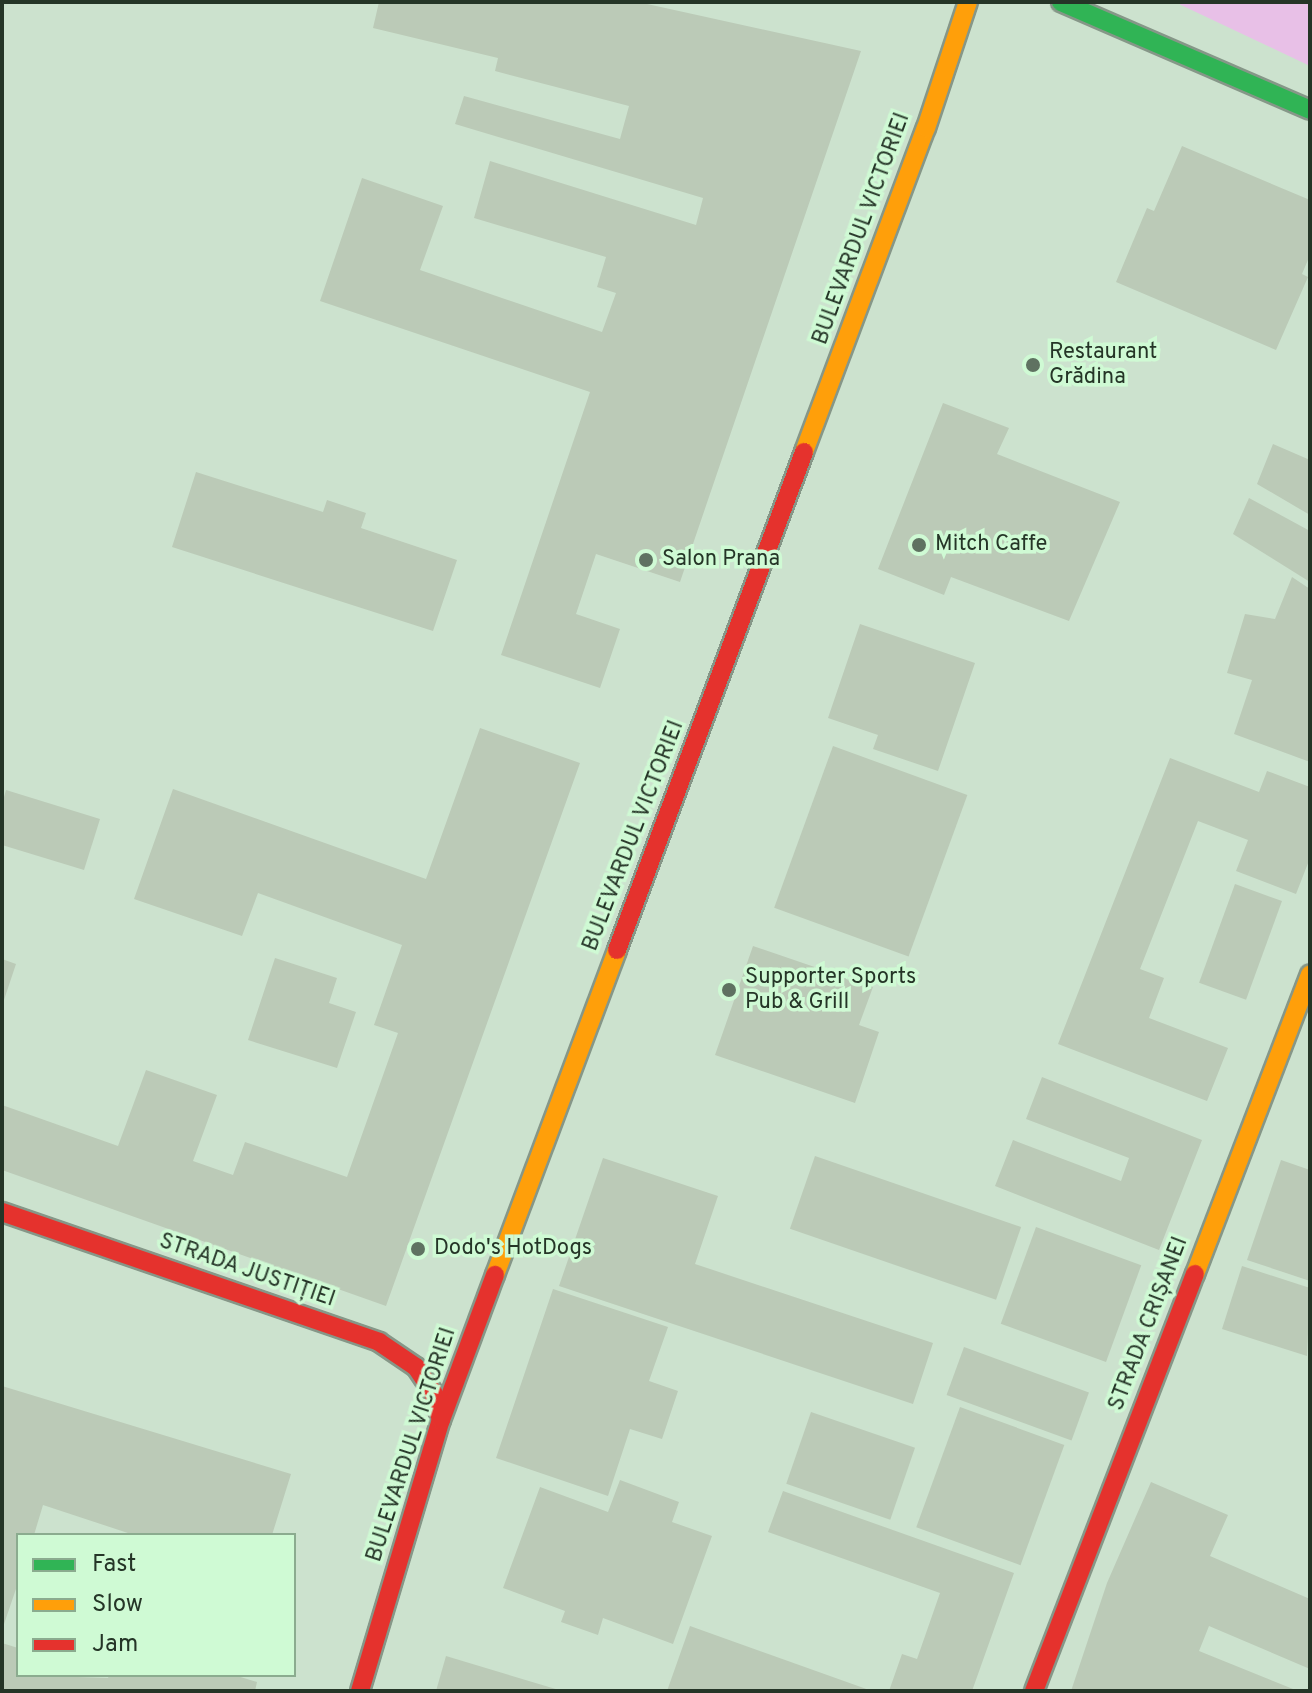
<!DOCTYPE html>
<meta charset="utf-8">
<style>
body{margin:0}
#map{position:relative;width:1312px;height:1693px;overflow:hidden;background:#cce2ce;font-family:Overpass,sans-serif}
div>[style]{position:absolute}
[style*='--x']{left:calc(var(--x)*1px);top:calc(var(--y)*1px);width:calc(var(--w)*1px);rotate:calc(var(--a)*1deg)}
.green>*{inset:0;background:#e8c0e7}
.building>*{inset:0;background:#bbcab7;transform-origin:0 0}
.roads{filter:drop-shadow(2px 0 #869788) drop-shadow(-2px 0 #869788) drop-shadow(0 2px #869788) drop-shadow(0 -2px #869788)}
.fast>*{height:18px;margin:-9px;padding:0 9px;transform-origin:9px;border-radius:9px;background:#30b455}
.slow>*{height:18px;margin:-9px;padding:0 9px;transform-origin:9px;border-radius:9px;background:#ff9f0a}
.jam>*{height:18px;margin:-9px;padding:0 9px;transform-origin:9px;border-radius:9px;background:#e5322d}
.dots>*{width:22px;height:22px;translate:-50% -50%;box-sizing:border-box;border:4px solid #cffad4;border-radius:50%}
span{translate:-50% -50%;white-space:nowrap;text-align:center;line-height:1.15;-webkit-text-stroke:7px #cffad4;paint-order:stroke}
.street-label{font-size:22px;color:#253527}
.poi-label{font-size:22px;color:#253527}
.left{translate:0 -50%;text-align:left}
.frame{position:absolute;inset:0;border:4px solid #253527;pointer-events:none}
.legend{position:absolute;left:16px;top:1533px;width:280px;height:144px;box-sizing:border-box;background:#cffad4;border:2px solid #8bab8f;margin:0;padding:10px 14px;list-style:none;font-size:24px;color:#253527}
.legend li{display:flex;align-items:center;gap:16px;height:40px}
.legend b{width:40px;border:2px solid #8bab8f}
</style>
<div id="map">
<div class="green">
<div style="clip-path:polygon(1177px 2px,1310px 2px,1310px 66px,1181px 5px)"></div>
</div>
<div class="building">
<div style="clip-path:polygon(379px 2px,638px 2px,861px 51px,680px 582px,596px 554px,576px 614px,620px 629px,600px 688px,501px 655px,590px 392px,320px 301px,362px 178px,443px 206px,420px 270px,602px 332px,616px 293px,597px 287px,606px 257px,474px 218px,490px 161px,696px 225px,703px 198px,455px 124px,464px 96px,620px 139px,629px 106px,495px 71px,498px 58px,373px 28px)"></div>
<div style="clip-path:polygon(1182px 146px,1310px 200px,1310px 255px,1302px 274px,1308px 277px,1276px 350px,1116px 282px,1147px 208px,1154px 211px)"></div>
<div style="clip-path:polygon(943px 403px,1009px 428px,997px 454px,1120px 502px,1069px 621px,951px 577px,944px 595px,878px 569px)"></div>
<div style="clip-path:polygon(1273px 444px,1310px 460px,1310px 515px,1257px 484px)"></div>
<div style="clip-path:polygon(196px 472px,323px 512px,327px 500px,366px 513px,361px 528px,457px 560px,433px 631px,172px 547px)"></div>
<div style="clip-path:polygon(1249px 498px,1310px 531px,1310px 582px,1233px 534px)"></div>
<div style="clip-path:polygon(1292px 577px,1310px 589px,1310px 762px,1234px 734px,1252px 680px,1227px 673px,1245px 614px,1275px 619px)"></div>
<div style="clip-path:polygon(860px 624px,975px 663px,938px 771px,873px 749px,878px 735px,828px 718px)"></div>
<div style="clip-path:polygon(480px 728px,580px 763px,386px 1306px,2px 1170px,2px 1105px,118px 1146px,146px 1070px,217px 1095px,193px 1161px,233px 1175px,245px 1142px,347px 1177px,398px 1033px,374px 1025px,402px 945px,258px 893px,242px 936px,134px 899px,173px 789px,426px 879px)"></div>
<div style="left:833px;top:746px;width:143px;height:172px;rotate:20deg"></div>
<div style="clip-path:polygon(1170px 758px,1259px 792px,1267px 771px,1310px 787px,1310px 858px,1296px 894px,1236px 871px,1248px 840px,1198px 821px,1140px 969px,1164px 978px,1149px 1018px,1228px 1048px,1207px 1101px,1058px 1044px)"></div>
<div style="clip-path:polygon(6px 790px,100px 819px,84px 870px,2px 845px,2px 804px)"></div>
<div style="left:1235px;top:884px;width:50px;height:105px;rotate:20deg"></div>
<div style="clip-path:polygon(753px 946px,873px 987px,859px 1025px,879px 1032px,855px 1103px,715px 1055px)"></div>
<div style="clip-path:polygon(275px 958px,337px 978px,329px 1003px,356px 1012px,337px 1068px,248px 1040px)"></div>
<div style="clip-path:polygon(2px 959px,16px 964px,3px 1003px,2px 1003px)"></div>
<div style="clip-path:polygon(1042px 1077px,1202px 1140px,1159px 1250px,995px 1186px,1013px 1140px,1121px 1181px,1129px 1158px,1026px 1119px)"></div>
<div style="left:815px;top:1156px;width:218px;height:77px;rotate:19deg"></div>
<div style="clip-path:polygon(603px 1158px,718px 1196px,695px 1264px,933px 1343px,913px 1404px,559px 1286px)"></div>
<div style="clip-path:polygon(1281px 1160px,1310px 1170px,1310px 1281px,1247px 1260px)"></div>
<div style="left:1036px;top:1227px;width:112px;height:103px;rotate:20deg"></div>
<div style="clip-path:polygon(1242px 1266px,1310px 1288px,1307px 1356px,1222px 1329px)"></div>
<div style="clip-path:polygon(553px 1289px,668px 1327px,649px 1381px,678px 1391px,662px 1439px,630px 1429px,608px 1496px,496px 1458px)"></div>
<div style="left:964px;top:1347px;width:133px;height:51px;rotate:20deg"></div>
<div style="clip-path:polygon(2px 1386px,291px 1474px,272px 1535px,134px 1535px,43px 1505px,34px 1535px,18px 1535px,18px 1583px,2px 1630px)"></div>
<div style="left:960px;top:1407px;width:111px;height:128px;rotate:20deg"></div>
<div style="left:811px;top:1412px;width:110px;height:76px;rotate:19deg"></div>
<div style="clip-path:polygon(620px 1480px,679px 1502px,672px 1522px,712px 1536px,673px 1644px,603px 1618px,598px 1635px,561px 1622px,565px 1611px,503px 1588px,540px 1487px,608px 1512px)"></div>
<div style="clip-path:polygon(1151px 1482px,1228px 1515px,1210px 1556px,1310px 1599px,1310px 1669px,1209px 1626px,1199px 1651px,1298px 1691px,1071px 1691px,1107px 1583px)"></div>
<div style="clip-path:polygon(783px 1491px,1014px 1573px,972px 1691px,889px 1691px,902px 1654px,917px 1659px,940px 1593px,768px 1532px)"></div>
<div style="clip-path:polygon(690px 1626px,872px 1691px,667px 1691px)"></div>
<div style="clip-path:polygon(2px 1643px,18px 1648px,18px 1675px,108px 1678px,109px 1675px,234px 1675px,257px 1682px,255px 1691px,2px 1691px)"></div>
<div style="clip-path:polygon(446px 1656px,559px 1690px,559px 1691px,436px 1691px)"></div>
</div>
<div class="roads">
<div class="fast">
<div style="--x:1061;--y:2;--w:271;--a:23.4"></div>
</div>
<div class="slow">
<div style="--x:804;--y:452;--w:346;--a:-69.4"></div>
<div style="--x:926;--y:128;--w:133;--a:-71.6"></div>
<div style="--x:1195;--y:1274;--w:321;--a:-69"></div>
<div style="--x:495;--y:1275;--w:347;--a:-69.4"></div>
</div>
<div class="jam">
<div style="--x:617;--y:950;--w:532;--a:-69.42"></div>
<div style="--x:2;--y:1212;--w:399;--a:19"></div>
<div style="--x:379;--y:1342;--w:45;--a:34"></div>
<div style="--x:416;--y:1367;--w:30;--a:56"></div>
<div style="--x:433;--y:1392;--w:29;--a:74"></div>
<div style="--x:360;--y:1691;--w:283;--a:-73.4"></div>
<div style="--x:441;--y:1420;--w:155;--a:-69.6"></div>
<div style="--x:1034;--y:1691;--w:447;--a:-68.9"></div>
</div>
</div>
<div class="dots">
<div style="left:1033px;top:365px;background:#5f7261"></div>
<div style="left:919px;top:545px;background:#5f7261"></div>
<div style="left:646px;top:560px;background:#5f7261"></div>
<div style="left:729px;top:990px;background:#5f7261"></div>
<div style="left:418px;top:1249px;background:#5f7261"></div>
</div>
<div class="street-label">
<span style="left:862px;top:229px;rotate:-70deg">BULEVARDUL VICTORIEI</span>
<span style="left:634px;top:836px;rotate:-69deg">BULEVARDUL VICTORIEI</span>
<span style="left:247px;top:1271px;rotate:19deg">STRADA JUSTIȚIEI</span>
<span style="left:1149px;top:1324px;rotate:-69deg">STRADA CRIȘANEI</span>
<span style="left:412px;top:1445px;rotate:-72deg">BULEVARDUL VICTORIEI</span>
</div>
<div class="poi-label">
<span class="left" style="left:1049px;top:365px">Restaurant<br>Grădina</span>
<span class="left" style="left:935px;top:545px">Mitch Caffe</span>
<span class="left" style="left:662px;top:560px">Salon Prana</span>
<span class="left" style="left:745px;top:990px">Supporter Sports<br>Pub &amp; Grill</span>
<span class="left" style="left:434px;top:1249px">Dodo's HotDogs</span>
</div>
<div class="frame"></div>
<ul class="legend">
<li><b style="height:10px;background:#30b455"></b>Fast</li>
<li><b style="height:10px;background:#ff9f0a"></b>Slow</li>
<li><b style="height:10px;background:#e5322d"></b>Jam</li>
</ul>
</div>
